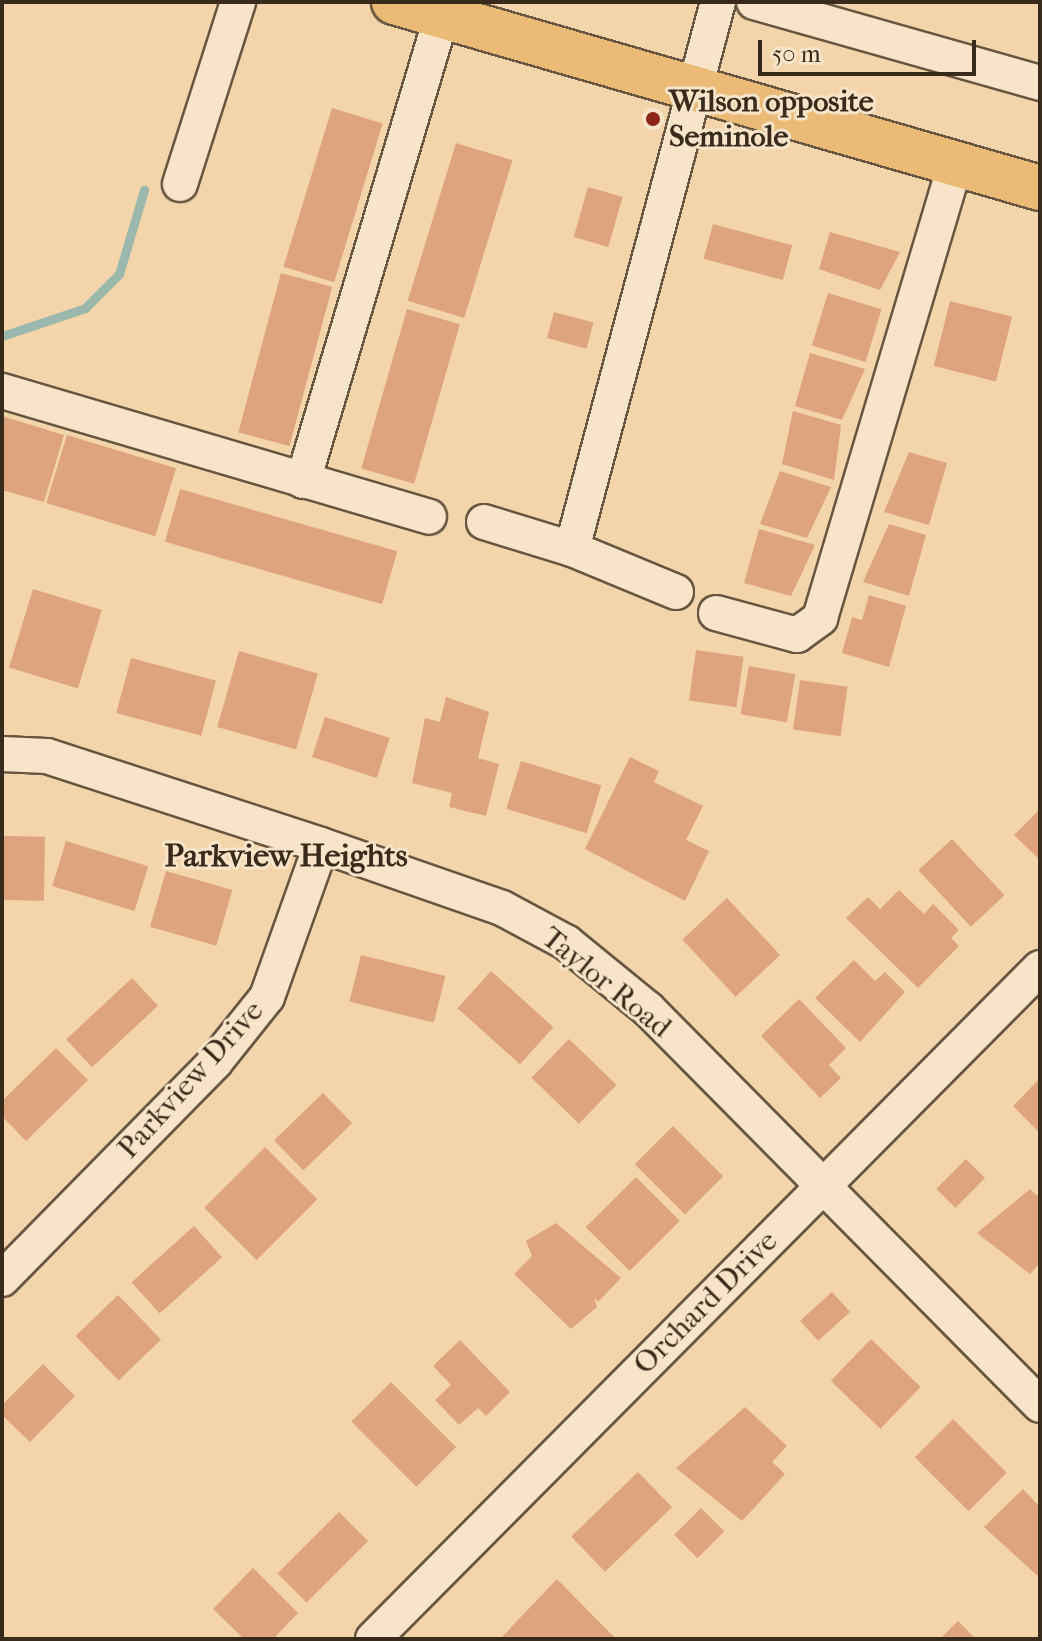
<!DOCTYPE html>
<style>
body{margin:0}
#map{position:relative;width:1042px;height:1641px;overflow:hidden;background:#f4d5ab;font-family:"IM FELL French Canon",serif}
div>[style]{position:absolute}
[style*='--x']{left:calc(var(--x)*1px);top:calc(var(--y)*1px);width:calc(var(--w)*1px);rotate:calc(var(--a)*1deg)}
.stream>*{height:9px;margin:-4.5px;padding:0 4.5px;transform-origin:4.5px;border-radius:4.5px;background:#9cb8ac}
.building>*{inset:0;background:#dda47d;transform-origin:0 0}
.roads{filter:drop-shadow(2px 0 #675640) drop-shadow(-2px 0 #675640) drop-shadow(0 2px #675640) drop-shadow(0 -2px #675640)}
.minor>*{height:34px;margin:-17px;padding:0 17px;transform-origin:17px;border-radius:17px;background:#f8e4c8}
.major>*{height:44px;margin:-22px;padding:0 22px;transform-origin:22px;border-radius:22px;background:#eaba76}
.dots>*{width:22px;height:22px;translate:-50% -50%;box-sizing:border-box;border:4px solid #f8e4c8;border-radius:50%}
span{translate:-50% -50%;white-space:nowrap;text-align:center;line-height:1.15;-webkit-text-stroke:6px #f8e4c8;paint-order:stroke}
.poi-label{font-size:30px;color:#382b1c;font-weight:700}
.left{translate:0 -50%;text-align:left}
.street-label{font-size:30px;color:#382b1c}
.neighbourhood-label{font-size:32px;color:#382b1c;font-weight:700}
.frame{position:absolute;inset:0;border:4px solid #382b1c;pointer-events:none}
.scale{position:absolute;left:758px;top:40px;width:218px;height:36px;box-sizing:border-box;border:4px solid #382b1c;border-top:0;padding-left:10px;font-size:24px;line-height:28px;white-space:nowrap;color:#382b1c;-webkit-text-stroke:6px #f8e4c8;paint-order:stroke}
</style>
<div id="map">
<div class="stream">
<div style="--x:2;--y:336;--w:88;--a:-18.6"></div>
<div style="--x:85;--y:308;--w:48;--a:-45"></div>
<div style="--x:119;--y:274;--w:88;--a:-73.4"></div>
</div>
<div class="building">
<div style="left:332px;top:108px;width:53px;height:166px;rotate:17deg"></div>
<div style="left:456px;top:143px;width:59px;height:165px;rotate:17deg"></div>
<div style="left:588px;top:187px;width:36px;height:52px;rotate:16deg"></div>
<div style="left:713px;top:224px;width:82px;height:36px;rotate:15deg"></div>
<div style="clip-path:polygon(830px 232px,900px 252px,880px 290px,819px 269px)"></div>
<div style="left:281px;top:273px;width:53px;height:165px;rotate:15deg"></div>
<div style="left:828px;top:293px;width:56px;height:55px;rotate:17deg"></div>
<div style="left:950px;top:301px;width:64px;height:67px;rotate:14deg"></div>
<div style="left:407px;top:309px;width:55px;height:166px;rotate:16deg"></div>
<div style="left:554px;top:312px;width:41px;height:27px;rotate:15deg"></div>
<div style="clip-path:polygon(810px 353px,865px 369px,842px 420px,795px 406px)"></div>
<div style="clip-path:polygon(793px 411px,841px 425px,834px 480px,782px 464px)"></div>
<div style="clip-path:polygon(2px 416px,64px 435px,44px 502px,2px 490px)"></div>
<div style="left:67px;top:435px;width:114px;height:71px;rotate:17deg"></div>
<div style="clip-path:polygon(909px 452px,947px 463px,929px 525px,884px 512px)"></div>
<div style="clip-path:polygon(780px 471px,831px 487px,807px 538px,760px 524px)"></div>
<div style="left:180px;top:489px;width:226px;height:55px;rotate:16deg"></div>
<div style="clip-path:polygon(889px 524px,926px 535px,909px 596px,863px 582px)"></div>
<div style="clip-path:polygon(759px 529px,815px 545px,791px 596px,744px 583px)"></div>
<div style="left:33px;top:589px;width:72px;height:82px;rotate:17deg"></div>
<div style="clip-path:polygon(869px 595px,906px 606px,889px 667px,842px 653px,852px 617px,862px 620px)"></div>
<div style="left:696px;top:650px;width:48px;height:51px;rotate:8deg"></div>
<div style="left:239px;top:651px;width:82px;height:79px;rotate:16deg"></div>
<div style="left:131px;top:658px;width:88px;height:57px;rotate:15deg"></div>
<div style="left:749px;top:666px;width:47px;height:49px;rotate:10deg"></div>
<div style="left:800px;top:680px;width:48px;height:50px;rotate:8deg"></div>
<div style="clip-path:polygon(446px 697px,489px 712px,478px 758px,499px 764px,486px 816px,449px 807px,452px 793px,412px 783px,425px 718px,440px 722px)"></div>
<div style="left:325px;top:717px;width:68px;height:42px;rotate:18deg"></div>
<div style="clip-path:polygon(630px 757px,659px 771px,654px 782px,703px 806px,686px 840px,709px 851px,685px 901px,585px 849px)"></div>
<div style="left:521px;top:761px;width:84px;height:50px;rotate:17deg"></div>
<div style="clip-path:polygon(1040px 809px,1040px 860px,1014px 835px)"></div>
<div style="left:2px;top:836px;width:43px;height:64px;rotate:1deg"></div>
<div style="left:952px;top:839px;width:77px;height:46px;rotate:47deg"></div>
<div style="left:66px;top:841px;width:86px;height:47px;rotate:17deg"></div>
<div style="left:166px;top:871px;width:69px;height:58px;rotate:16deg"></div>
<div style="clip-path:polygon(899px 890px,924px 914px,933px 904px,959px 930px,951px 938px,959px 946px,918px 988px,846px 918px,868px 897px,880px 909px)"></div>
<div style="left:727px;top:898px;width:78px;height:61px;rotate:47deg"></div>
<div style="left:361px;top:955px;width:87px;height:48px;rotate:14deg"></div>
<div style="clip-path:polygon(854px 960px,875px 981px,885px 972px,905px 992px,860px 1042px,815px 998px)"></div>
<div style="left:491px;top:971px;width:84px;height:50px;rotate:42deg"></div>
<div style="left:132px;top:978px;width:38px;height:90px;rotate:47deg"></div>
<div style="clip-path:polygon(799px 999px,846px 1048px,829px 1065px,841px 1078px,820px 1098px,761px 1036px)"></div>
<div style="left:569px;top:1039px;width:66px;height:54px;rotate:44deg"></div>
<div style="clip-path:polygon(56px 1048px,88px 1080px,26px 1141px,2px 1116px,2px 1101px)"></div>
<div style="clip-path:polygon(1040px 1078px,1040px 1133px,1013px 1106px)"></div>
<div style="left:323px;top:1093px;width:42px;height:68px;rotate:46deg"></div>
<div style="left:673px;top:1126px;width:71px;height:54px;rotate:45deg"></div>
<div style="left:265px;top:1147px;width:74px;height:86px;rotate:45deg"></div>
<div style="left:966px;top:1159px;width:27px;height:42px;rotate:45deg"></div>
<div style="left:636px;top:1177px;width:62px;height:71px;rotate:45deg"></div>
<div style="clip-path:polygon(1030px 1189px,1040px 1198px,1040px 1263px,1030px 1274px,977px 1233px)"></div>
<div style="clip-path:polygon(556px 1223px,621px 1278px,598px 1302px,594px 1298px,597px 1307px,571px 1329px,514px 1274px,532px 1256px,526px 1241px)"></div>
<div style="left:194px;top:1226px;width:42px;height:84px;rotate:48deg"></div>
<div style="left:832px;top:1292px;width:27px;height:43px;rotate:48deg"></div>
<div style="left:118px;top:1295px;width:62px;height:59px;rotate:46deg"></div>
<div style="left:871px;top:1339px;width:69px;height:58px;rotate:44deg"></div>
<div style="clip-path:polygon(460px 1340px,510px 1392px,486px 1416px,478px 1408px,459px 1425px,435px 1400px,451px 1385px,433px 1366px)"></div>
<div style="clip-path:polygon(43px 1364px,75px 1396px,30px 1442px,2px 1415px,2px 1405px)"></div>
<div style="left:391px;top:1382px;width:92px;height:56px;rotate:45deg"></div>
<div style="clip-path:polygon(745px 1407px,787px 1446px,772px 1462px,785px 1474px,742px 1521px,676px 1468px)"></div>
<div style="left:953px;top:1419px;width:76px;height:54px;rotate:45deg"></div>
<div style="left:638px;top:1472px;width:49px;height:93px;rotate:46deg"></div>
<div style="clip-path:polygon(1023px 1489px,1040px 1507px,1040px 1578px,984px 1527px)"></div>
<div style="left:701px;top:1508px;width:33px;height:38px;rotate:45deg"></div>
<div style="left:339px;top:1512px;width:41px;height:87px;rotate:45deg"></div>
<div style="clip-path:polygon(253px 1568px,298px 1613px,273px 1639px,244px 1639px,213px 1609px)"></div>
<div style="clip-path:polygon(557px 1579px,616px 1639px,500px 1639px)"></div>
<div style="clip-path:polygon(958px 1621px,976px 1639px,940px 1639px)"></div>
</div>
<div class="roads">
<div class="minor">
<div style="--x:754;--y:2;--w:297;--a:15.8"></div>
<div style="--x:180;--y:184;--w:191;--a:-72.3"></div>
<div style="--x:2;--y:391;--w:445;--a:16.4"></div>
<div style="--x:303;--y:481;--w:485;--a:-73.4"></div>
<div style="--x:484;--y:522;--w:92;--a:17.1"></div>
<div style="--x:676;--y:592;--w:113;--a:-157.5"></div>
<div style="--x:572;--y:549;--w:566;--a:-75.06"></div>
<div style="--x:716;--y:613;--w:84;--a:15.2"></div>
<div style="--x:797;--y:635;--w:29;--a:-36"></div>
<div style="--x:820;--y:618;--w:475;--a:-73.4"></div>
<div style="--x:2;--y:754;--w:45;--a:2.5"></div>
<div style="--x:47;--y:756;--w:288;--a:18"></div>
<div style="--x:321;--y:845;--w:192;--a:19.2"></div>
<div style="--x:502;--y:908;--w:74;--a:28.3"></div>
<div style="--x:567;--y:943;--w:104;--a:39.2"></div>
<div style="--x:648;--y:1009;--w:557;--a:45.29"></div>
<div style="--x:2;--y:1279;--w:304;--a:-45.5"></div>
<div style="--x:215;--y:1062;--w:83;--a:-51.3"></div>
<div style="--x:267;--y:997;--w:161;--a:-70.4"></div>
<div style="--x:373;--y:1639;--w:946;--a:-45.17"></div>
</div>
<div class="major">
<div style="--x:394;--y:2;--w:672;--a:16.06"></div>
</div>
</div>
<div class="dots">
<div style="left:653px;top:119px;background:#8f2418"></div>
</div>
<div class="poi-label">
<span class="left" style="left:669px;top:119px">Wilson opposite<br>Seminole</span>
</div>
<div class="street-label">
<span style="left:606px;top:983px;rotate:39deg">Taylor Road</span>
<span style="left:191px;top:1080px;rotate:-48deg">Parkview Drive</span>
<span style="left:706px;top:1303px;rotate:-45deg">Orchard Drive</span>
</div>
<div class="neighbourhood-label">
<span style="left:286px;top:856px">Parkview Heights</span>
</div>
<div class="frame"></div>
<div class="scale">50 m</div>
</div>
